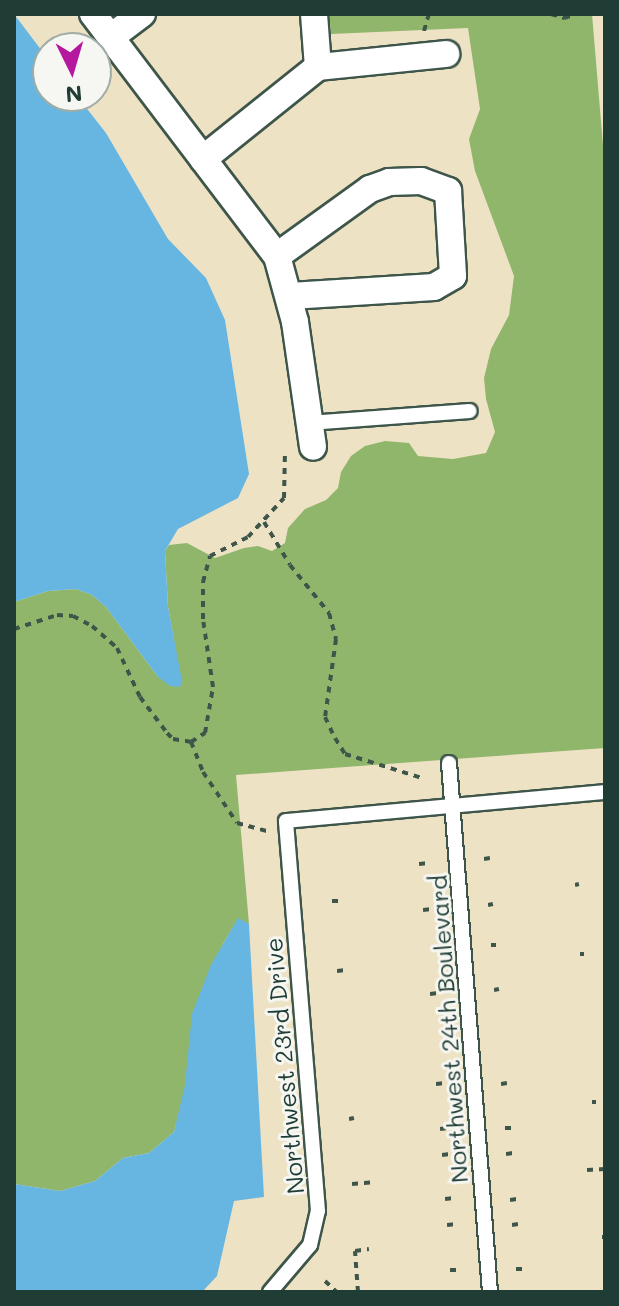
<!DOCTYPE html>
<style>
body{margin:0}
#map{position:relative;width:619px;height:1306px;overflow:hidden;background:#eee2c5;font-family:Mali,sans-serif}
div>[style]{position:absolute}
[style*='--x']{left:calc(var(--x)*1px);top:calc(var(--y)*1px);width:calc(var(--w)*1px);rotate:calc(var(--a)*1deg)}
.forest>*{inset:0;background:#90b66c}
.water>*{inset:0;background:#67b6e1}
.path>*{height:4px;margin-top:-2px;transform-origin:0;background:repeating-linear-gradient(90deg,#3e564a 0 6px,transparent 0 12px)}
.roads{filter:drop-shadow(2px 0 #3e564a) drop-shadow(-2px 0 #3e564a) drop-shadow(0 2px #3e564a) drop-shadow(0 -2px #3e564a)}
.lane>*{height:14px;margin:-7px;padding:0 7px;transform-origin:7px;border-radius:7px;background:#fff}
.street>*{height:26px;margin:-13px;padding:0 13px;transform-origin:13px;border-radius:13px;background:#fff}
span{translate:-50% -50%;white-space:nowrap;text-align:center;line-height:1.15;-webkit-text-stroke:6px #f6f6f2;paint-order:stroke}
.street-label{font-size:24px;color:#1f3d34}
.frame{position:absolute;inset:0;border:16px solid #1f3d34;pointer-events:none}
.north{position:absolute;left:32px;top:32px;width:80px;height:80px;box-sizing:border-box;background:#f6f6f2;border:2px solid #a0aca6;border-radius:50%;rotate:175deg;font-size:22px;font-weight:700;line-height:32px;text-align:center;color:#1f3d34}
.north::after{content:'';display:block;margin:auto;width:28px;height:36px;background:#b5179e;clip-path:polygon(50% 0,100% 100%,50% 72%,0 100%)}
</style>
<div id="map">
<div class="forest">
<div style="clip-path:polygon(329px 14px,592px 14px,605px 169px,605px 748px,236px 775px,249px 924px,238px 919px,223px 944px,174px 1132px,149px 1153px,123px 1158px,95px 1181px,60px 1191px,14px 1184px,14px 602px,48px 591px,76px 589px,92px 595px,106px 607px,158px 677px,174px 640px,168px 607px,165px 551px,169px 545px,187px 543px,215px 558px,244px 548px,258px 546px,272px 551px,285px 543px,288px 528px,305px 509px,326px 500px,338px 488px,341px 472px,351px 456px,365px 446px,385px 441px,409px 443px,418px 456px,453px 459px,486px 453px,495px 432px,486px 399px,484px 378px,491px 349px,509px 315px,514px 276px,475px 171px,469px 139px,480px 109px,468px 28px,331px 34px)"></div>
</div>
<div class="water">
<div style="clip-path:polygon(14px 14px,48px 59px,48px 96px,77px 96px,106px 133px,168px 239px,206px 278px,225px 320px,249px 474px,238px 498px,178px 529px,165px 551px,168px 607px,182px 681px,180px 687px,170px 686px,158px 677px,106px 607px,92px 595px,76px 589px,48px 591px,14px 602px)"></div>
<div style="clip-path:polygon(238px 918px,249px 924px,264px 1197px,234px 1201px,217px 1276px,202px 1292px,14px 1292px,14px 1184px,60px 1191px,95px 1181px,123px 1158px,149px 1153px,174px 1132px,185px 1085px,192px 1014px,211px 965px)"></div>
</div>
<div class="path">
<div style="--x:551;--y:14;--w:14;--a:17"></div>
<div style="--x:564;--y:18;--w:13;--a:-18"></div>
<div style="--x:424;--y:31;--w:18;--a:-74"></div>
<div style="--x:264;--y:522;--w:50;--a:58.8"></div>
<div style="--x:290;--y:565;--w:62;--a:50.9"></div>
<div style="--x:329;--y:613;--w:27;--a:75"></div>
<div style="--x:336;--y:639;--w:79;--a:98"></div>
<div style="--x:325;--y:717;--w:23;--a:65"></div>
<div style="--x:335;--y:738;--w:19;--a:58"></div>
<div style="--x:345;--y:754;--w:81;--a:17.3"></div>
<div style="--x:14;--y:629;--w:45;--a:-18"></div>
<div style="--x:57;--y:615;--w:16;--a:4"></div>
<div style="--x:73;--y:616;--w:21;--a:28"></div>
<div style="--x:92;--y:626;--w:33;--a:41"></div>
<div style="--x:117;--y:648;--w:54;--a:64.9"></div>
<div style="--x:140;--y:697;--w:45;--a:53.1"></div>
<div style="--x:167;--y:733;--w:8;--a:45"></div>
<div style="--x:173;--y:739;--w:18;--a:9"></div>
<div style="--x:191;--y:742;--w:17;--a:-33"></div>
<div style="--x:205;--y:733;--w:47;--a:-80.1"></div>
<div style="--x:213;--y:687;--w:69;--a:-98.4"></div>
<div style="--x:203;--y:619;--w:37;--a:-90"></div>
<div style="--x:203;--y:582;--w:27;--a:-75"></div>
<div style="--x:210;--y:556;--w:42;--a:-26.6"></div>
<div style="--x:248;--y:537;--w:53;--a:-47.3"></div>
<div style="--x:284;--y:498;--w:47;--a:-88.8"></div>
<div style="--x:191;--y:742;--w:32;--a:68"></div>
<div style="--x:203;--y:772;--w:61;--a:56.3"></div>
<div style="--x:237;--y:823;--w:35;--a:15"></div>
<div style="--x:484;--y:859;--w:6;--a:-9"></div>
<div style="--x:419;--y:864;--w:10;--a:-6"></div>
<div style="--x:575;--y:885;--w:4;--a:-14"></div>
<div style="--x:332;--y:901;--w:9;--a:0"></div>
<div style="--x:488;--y:905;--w:5;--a:-11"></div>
<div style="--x:423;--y:910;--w:9;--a:-6"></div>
<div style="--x:491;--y:945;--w:5;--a:0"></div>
<div style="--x:580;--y:954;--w:4;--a:0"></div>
<div style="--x:337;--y:971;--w:9;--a:-6"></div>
<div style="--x:494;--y:990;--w:5;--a:-11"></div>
<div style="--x:430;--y:994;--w:8;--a:-7"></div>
<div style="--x:436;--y:1084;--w:9;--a:-6"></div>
<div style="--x:501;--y:1084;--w:6;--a:-9"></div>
<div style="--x:592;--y:1102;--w:4;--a:0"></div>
<div style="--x:349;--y:1119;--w:5;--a:-11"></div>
<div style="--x:505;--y:1128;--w:6;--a:0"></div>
<div style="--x:440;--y:1129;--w:8;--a:-7"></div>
<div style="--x:506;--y:1154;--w:7;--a:-8"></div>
<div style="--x:442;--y:1155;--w:8;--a:-7"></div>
<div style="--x:587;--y:1170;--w:18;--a:-3"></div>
<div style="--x:352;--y:1184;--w:21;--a:-5"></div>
<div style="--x:445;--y:1199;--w:9;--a:-6"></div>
<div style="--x:510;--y:1200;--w:7;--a:-8"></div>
<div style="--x:447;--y:1225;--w:10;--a:-6"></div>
<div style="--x:512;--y:1225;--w:6;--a:-9"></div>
<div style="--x:602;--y:1237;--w:3;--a:0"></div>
<div style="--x:516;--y:1269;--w:6;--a:0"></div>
<div style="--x:450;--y:1270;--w:10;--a:0"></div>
<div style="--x:325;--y:1281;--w:16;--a:43"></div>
<div style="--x:358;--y:1292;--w:41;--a:-94.2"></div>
<div style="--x:355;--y:1251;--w:14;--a:-8"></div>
</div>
<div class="roads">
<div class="lane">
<div style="--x:309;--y:423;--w:161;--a:-4.3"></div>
<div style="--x:449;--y:763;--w:531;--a:85.57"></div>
<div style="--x:270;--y:1292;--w:62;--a:-49.6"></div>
<div style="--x:310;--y:1245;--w:35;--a:-77"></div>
<div style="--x:318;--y:1211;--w:391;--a:-94.7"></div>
<div style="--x:286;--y:821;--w:320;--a:-5.2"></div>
</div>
<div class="street">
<div style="--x:93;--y:14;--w:304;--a:52.8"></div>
<div style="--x:277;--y:256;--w:68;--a:74.7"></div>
<div style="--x:295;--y:322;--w:126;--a:81.8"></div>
<div style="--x:314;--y:14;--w:53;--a:85.7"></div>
<div style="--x:111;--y:37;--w:39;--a:-37"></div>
<div style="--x:203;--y:159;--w:147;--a:-38.7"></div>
<div style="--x:318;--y:67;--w:129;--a:-5.8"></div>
<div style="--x:277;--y:256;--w:115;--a:-35.8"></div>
<div style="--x:370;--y:189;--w:20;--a:-20"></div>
<div style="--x:389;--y:182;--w:32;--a:-2"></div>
<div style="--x:421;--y:181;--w:29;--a:20"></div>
<div style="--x:448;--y:191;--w:85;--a:86.6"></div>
<div style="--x:453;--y:276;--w:22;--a:150"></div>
<div style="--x:434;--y:287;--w:144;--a:176.4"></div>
</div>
</div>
<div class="street-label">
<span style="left:448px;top:1029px;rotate:-94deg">Northwest 24th Boulevard</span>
<span style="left:284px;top:1066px;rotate:-95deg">Northwest 23rd Drive</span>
</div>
<div class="frame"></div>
<div class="north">N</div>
</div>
